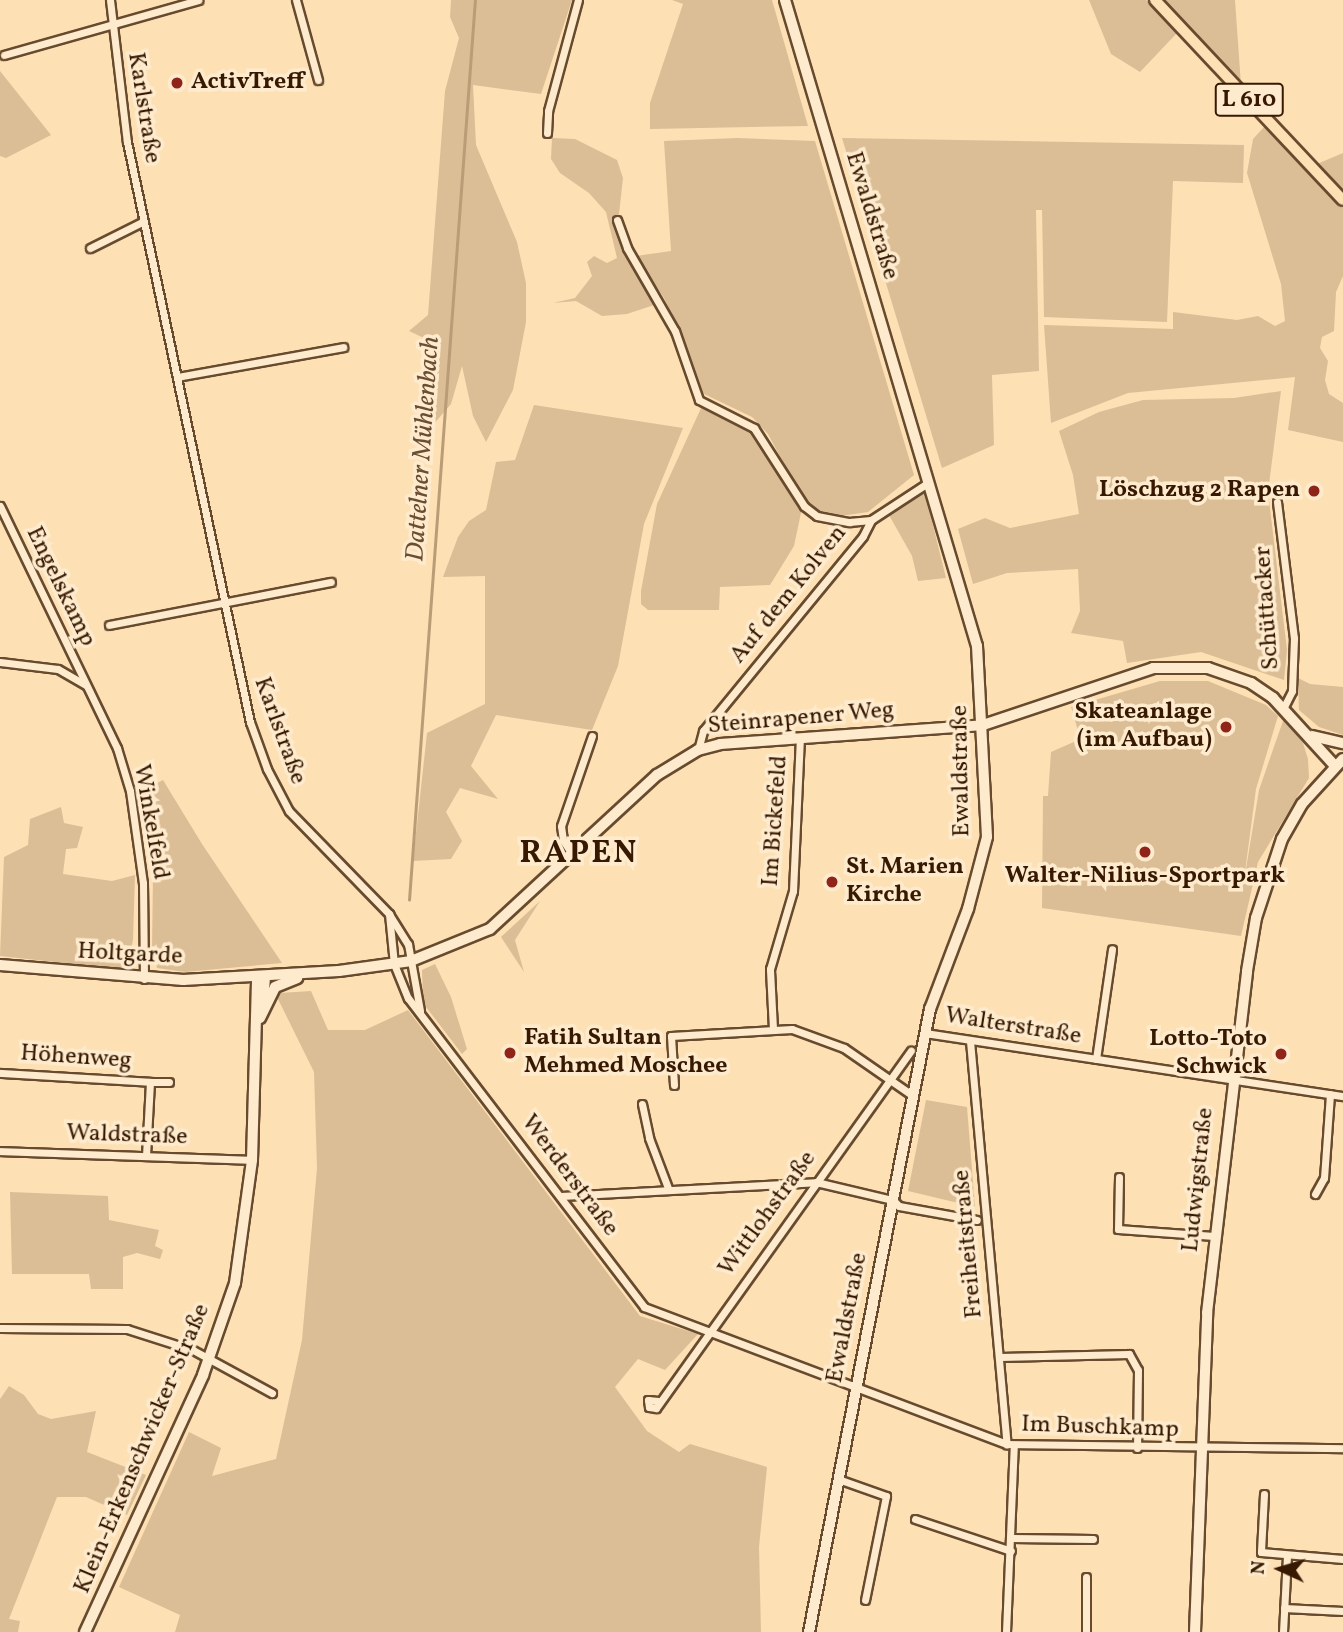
<!DOCTYPE html>
<meta charset="utf-8">
<style>
body{margin:0}
#map{position:relative;width:1343px;height:1632px;overflow:hidden;background:#fde0b4;font-family:Vollkorn,serif}
div>[style]{position:absolute}
[style*='--x']{left:calc(var(--x)*1px);top:calc(var(--y)*1px);width:calc(var(--w)*1px);rotate:calc(var(--a)*1deg)}
.green>*{inset:0;background:#dbbe96}
.stream>*{height:2.5px;margin:-1.25px;padding:0 1.25px;transform-origin:1.25px;border-radius:1.25px;background:#ba9c77}
.roads{filter:drop-shadow(2px 0 #684b2e) drop-shadow(-2px 0 #684b2e) drop-shadow(0 2px #684b2e) drop-shadow(0 -2px #684b2e)}
.street>*{height:7px;margin:-3.5px;padding:0 3.5px;transform-origin:3.5px;border-radius:3.5px;background:#feebce}
.secondary>*{height:10px;margin:-5px;padding:0 5px;transform-origin:5px;border-radius:5px;background:#feebce}
.primary>*{height:10px;margin:-5px;padding:0 5px;transform-origin:5px;border-radius:5px;background:#fde0b4}
.dots>*{width:19px;height:19px;translate:-50% -50%;box-sizing:border-box;border:4px solid #feebce;border-radius:50%}
span{translate:-50% -50%;white-space:nowrap;text-align:center;line-height:1.15;-webkit-text-stroke:7px #feebce;paint-order:stroke}
.shield-label span{padding:2px 5px;background:#feebce;border:2px solid;border-radius:5px;-webkit-text-stroke-width:0}
.shield-label{font-size:23px;color:#371902;font-weight:700}
.poi-label{font-size:24px;color:#371902;font-weight:700}
.left{translate:0 -50%;text-align:left}
.right{translate:-100% -50%;text-align:right}
.street-label{font-size:24px;color:#371902}
.water-label{font-size:26px;color:#6b4d31;font-style:italic}
.district-label{font-size:32px;color:#371902;font-weight:700;letter-spacing:2px}
.north{position:absolute;left:1245px;top:1534px;width:70px;height:70px;-webkit-text-stroke:5px #feebce;paint-order:stroke;rotate:274deg;font-size:19px;font-weight:700;line-height:28px;text-align:center;color:#371902}
.north::after{content:'';display:block;margin:auto;width:24px;height:32px;background:#371902;clip-path:polygon(50% 0,100% 100%,50% 72%,0 100%)}
</style>
<div id="map">
<div class="green">
<div style="clip-path:polygon(451px 0,572px 0,541px 94px,473px 85px,476px 145px,517px 242px,526px 283px,526px 322px,513px 390px,486px 442px,473px 416px,462px 366px,451px 404px,432px 426px,422px 426px,426px 339px,409px 331px,428px 315px,445px 91px,459px 38px,450px 17px)"></div>
<div style="clip-path:polygon(672px 0,772px 0,808px 126px,650px 129px,650px 103px,683px 4px)"></div>
<div style="clip-path:polygon(1089px 0,1146px 0,1177px 33px,1140px 72px,1111px 54px)"></div>
<div style="clip-path:polygon(1162px 0,1235px 0,1241px 85px)"></div>
<div style="clip-path:polygon(0 71px,51px 135px,6px 158px,0 156px)"></div>
<div style="clip-path:polygon(1265px 126px,1343px 208px,1343px 276px,1336px 292px,1334px 331px,1322px 337px,1320px 348px,1328px 361px,1325px 380px,1329px 394px,1343px 403px,1343px 442px,1288px 430px,1295px 377px,1128px 393px,1051px 423px,1044px 325px,1173px 329px,1173px 312px,1237px 320px,1258px 316px,1275px 326px,1285px 321px,1281px 284px,1247px 173px,1253px 139px)"></div>
<div style="clip-path:polygon(552px 138px,575px 139px,617px 160px,623px 178px,617px 232px,657px 304px,627px 314px,602px 316px,576px 301px,553px 303px,575px 298px,592px 276px,587px 262px,594px 256px,607px 263px,617px 258px,606px 212px,589px 193px,560px 173px,551px 159px)"></div>
<div style="clip-path:polygon(737px 138px,815px 141px,914px 475px,868px 512px,833px 517px,806px 505px,768px 434px,752px 417px,702px 393px,693px 383px,683px 339px,664px 298px,636px 256px,671px 251px,664px 141px)"></div>
<div style="clip-path:polygon(842px 138px,1244px 145px,1243px 183px,1173px 181px,1167px 322px,1044px 317px,1042px 210px,1036px 210px,1039px 371px,992px 375px,994px 445px,942px 468px)"></div>
<div style="clip-path:polygon(1343px 153px,1343px 193px,1317px 164px)"></div>
<div style="clip-path:polygon(1281px 391px,1268px 492px,1287px 650px,1284px 680px,1201px 652px,1127px 663px,1123px 641px,1071px 633px,1080px 611px,1078px 569px,1007px 573px,973px 584px,958px 529px,985px 518px,1010px 528px,1079px 514px,1073px 475px,1059px 431px,1099px 412px,1143px 400px,1234px 398px)"></div>
<div style="clip-path:polygon(534px 405px,683px 428px,644px 524px,618px 666px,592px 730px,496px 715px,471px 766px,498px 799px,460px 788px,446px 812px,462px 841px,451px 859px,413px 861px,427px 733px,485px 704px,485px 576px,443px 577px,458px 537px,469px 521px,486px 510px,496px 462px,515px 460px)"></div>
<div style="clip-path:polygon(702px 406px,757px 432px,802px 508px,794px 546px,770px 585px,720px 587px,719px 610px,648px 610px,641px 604px,641px 591px,657px 504px)"></div>
<div style="clip-path:polygon(925px 493px,946px 578px,918px 581px,912px 556px,889px 515px)"></div>
<div style="clip-path:polygon(1298px 678px,1310px 684px,1343px 687px,1343px 735px,1319px 727px,1299px 710px)"></div>
<div style="clip-path:polygon(1160px 681px,1208px 681px,1266px 705px,1278px 716px,1256px 789px,1243px 887px,1259px 790px,1284px 718px,1303px 743px,1308px 759px,1309px 778px,1258px 862px,1241px 936px,1042px 908px,1043px 796px,1048px 796px,1051px 752px,1076px 741px,1079px 734px,1071px 707px)"></div>
<div style="clip-path:polygon(163px 780px,202px 844px,282px 963px,185px 972px,157px 968px,152px 948px,153px 874px,140px 792px)"></div>
<div style="clip-path:polygon(61px 807px,64px 823px,83px 827px,77px 848px,66px 849px,63px 874px,112px 881px,135px 875px,133px 940px,128px 964px,118px 969px,0 956px,4px 857px,28px 845px,30px 819px)"></div>
<div style="clip-path:polygon(540px 901px,515px 940px,524px 972px,501px 937px)"></div>
<div style="clip-path:polygon(435px 964px,451px 997px,467px 1049px,462px 1054px,423px 1003px,422px 970px)"></div>
<div style="clip-path:polygon(311px 991px,328px 1030px,365px 1030px,408px 1010px,640px 1316px,698px 1334px,665px 1370px,638px 1359px,615px 1387px,647px 1431px,679px 1452px,690px 1444px,767px 1467px,759px 1547px,761px 1632px,175px 1632px,180px 1615px,119px 1587px,189px 1432px,221px 1448px,212px 1476px,276px 1459px,302px 1340px,317px 1168px,314px 1072px,277px 997px,280px 993px)"></div>
<div style="clip-path:polygon(926px 1100px,967px 1107px,975px 1207px,908px 1191px)"></div>
<div style="clip-path:polygon(10px 1192px,108px 1196px,109px 1220px,159px 1230px,155px 1246px,163px 1250px,160px 1259px,137px 1253px,123px 1257px,123px 1289px,91px 1289px,89px 1274px,12px 1274px)"></div>
<div style="clip-path:polygon(9px 1386px,24px 1395px,38px 1414px,51px 1419px,96px 1411px,87px 1452px,146px 1475px,127px 1515px,86px 1497px,57px 1497px,9px 1619px,20px 1621px,18px 1632px,0 1632px,0 1399px)"></div>
</div>
<div class="stream">
<div style="--x:409;--y:900;--w:902;--a:-85.81"></div>
</div>
<div class="roads">
<div class="street">
<div style="--x:110;--y:0;--w:143;--a:83.2"></div>
<div style="--x:127;--y:142;--w:593;--a:78.03"></div>
<div style="--x:250;--y:722;--w:50;--a:70.1"></div>
<div style="--x:267;--y:769;--w:47;--a:62.4"></div>
<div style="--x:289;--y:811;--w:144;--a:45.8"></div>
<div style="--x:389;--y:914;--w:36;--a:58"></div>
<div style="--x:408;--y:944;--w:68;--a:79.8"></div>
<div style="--x:296;--y:0;--w:83;--a:74.6"></div>
<div style="--x:4;--y:55;--w:202;--a:-15.8"></div>
<div style="--x:547;--y:133;--w:22;--a:-87"></div>
<div style="--x:548;--y:111;--w:115;--a:-74.9"></div>
<div style="--x:617;--y:220;--w:30;--a:70"></div>
<div style="--x:627;--y:248;--w:96;--a:60"></div>
<div style="--x:675;--y:331;--w:73;--a:70.8"></div>
<div style="--x:699;--y:400;--w:62;--a:27"></div>
<div style="--x:754;--y:428;--w:93;--a:57.3"></div>
<div style="--x:804;--y:506;--w:16;--a:38"></div>
<div style="--x:817;--y:516;--w:33;--a:11"></div>
<div style="--x:849;--y:522;--w:22;--a:-5"></div>
<div style="--x:90;--y:248;--w:60;--a:-26.6"></div>
<div style="--x:177;--y:377;--w:169;--a:-10.2"></div>
<div style="--x:1277;--y:502;--w:137;--a:82.9"></div>
<div style="--x:1294;--y:638;--w:53;--a:92.2"></div>
<div style="--x:1292;--y:691;--w:20;--a:117"></div>
<div style="--x:0;--y:506;--w:269;--a:64.2"></div>
<div style="--x:117;--y:748;--w:45;--a:73.2"></div>
<div style="--x:130;--y:791;--w:93;--a:82"></div>
<div style="--x:143;--y:883;--w:96;--a:89.4"></div>
<div style="--x:109;--y:625;--w:226;--a:-11"></div>
<div style="--x:0;--y:662;--w:58;--a:6.9"></div>
<div style="--x:58;--y:669;--w:32;--a:30"></div>
<div style="--x:698;--y:750;--w:20;--a:-75"></div>
<div style="--x:703;--y:731;--w:252;--a:-50.6"></div>
<div style="--x:863;--y:536;--w:18;--a:-63"></div>
<div style="--x:871;--y:520;--w:69;--a:-33.2"></div>
<div style="--x:572;--y:854;--w:17;--a:-123"></div>
<div style="--x:563;--y:840;--w:14;--a:-98"></div>
<div style="--x:561;--y:826;--w:95;--a:-71"></div>
<div style="--x:389;--y:914;--w:50;--a:84.3"></div>
<div style="--x:394;--y:964;--w:37;--a:68"></div>
<div style="--x:408;--y:998;--w:389;--a:52.6"></div>
<div style="--x:644;--y:1307;--w:388;--a:20.7"></div>
<div style="--x:1007;--y:1444;--w:336;--a:0.7"></div>
<div style="--x:773;--y:1029;--w:60;--a:-92.9"></div>
<div style="--x:770;--y:969;--w:81;--a:-73.6"></div>
<div style="--x:793;--y:891;--w:153;--a:-87.4"></div>
<div style="--x:925;--y:1033;--w:423;--a:8.6"></div>
<div style="--x:970;--y:1041;--w:405;--a:84.8"></div>
<div style="--x:1096;--y:1059;--w:111;--a:-81.7"></div>
<div style="--x:0;--y:1073;--w:150;--a:3.4"></div>
<div style="--x:150;--y:1082;--w:73;--a:93.1"></div>
<div style="--x:150;--y:1082;--w:19;--a:0"></div>
<div style="--x:674;--y:1085;--w:49;--a:-93.5"></div>
<div style="--x:671;--y:1036;--w:121;--a:-3.3"></div>
<div style="--x:792;--y:1029;--w:55;--a:20.1"></div>
<div style="--x:844;--y:1048;--w:83;--a:34.7"></div>
<div style="--x:642;--y:1104;--w:35;--a:78"></div>
<div style="--x:649;--y:1138;--w:53;--a:69.2"></div>
<div style="--x:0;--y:1151;--w:252;--a:2"></div>
<div style="--x:1119;--y:1177;--w:52;--a:91.1"></div>
<div style="--x:1118;--y:1229;--w:96;--a:4.2"></div>
<div style="--x:1315;--y:1194;--w:18;--a:-61"></div>
<div style="--x:1324;--y:1178;--w:84;--a:-85.9"></div>
<div style="--x:561;--y:1196;--w:255;--a:-3.1"></div>
<div style="--x:816;--y:1182;--w:79;--a:13.2"></div>
<div style="--x:893;--y:1200;--w:8;--a:45"></div>
<div style="--x:899;--y:1206;--w:79;--a:10.2"></div>
<div style="--x:0;--y:1328;--w:127;--a:0.5"></div>
<div style="--x:127;--y:1329;--w:69;--a:17.7"></div>
<div style="--x:193;--y:1350;--w:90;--a:28.6"></div>
<div style="--x:1000;--y:1357;--w:129;--a:-1.3"></div>
<div style="--x:1129;--y:1354;--w:18;--a:61"></div>
<div style="--x:1138;--y:1370;--w:78;--a:90.7"></div>
<div style="--x:658;--y:1401;--w:10;--a:-174"></div>
<div style="--x:648;--y:1400;--w:7;--a:82"></div>
<div style="--x:649;--y:1407;--w:7;--a:8"></div>
<div style="--x:656;--y:1408;--w:439;--a:-54.5"></div>
<div style="--x:838;--y:1479;--w:51;--a:19.5"></div>
<div style="--x:886;--y:1496;--w:106;--a:101.4"></div>
<div style="--x:1264;--y:1494;--w:58;--a:93"></div>
<div style="--x:1261;--y:1552;--w:82;--a:4.9"></div>
<div style="--x:915;--y:1519;--w:101;--a:18.4"></div>
<div style="--x:1012;--y:1538;--w:81;--a:0.7"></div>
<div style="--x:1284;--y:1608;--w:59;--a:2.9"></div>
<div style="--x:1006;--y:1632;--w:187;--a:-87.6"></div>
<div style="--x:1086;--y:1632;--w:55;--a:-90"></div>
<div style="--x:1283;--y:1632;--w:77;--a:-87"></div>
</div>
<div class="secondary">
<div style="--x:785;--y:0;--w:674;--a:73.45"></div>
<div style="--x:977;--y:646;--w:191;--a:87"></div>
<div style="--x:987;--y:837;--w:74;--a:104.8"></div>
<div style="--x:968;--y:909;--w:107;--a:110.8"></div>
<div style="--x:930;--y:1009;--w:635;--a:100.99"></div>
<div style="--x:1312;--y:736;--w:32;--a:13"></div>
<div style="--x:0;--y:965;--w:184;--a:4.7"></div>
<div style="--x:183;--y:980;--w:156;--a:-3.3"></div>
<div style="--x:339;--y:971;--w:73;--a:-7.9"></div>
<div style="--x:411;--y:961;--w:85;--a:-22.1"></div>
<div style="--x:490;--y:929;--w:227;--a:-42.7"></div>
<div style="--x:657;--y:775;--w:48;--a:-31.4"></div>
<div style="--x:698;--y:750;--w:23;--a:-15"></div>
<div style="--x:720;--y:744;--w:264;--a:-4.1"></div>
<div style="--x:983;--y:725;--w:179;--a:-18.5"></div>
<div style="--x:1153;--y:668;--w:55;--a:0"></div>
<div style="--x:1208;--y:668;--w:46;--a:19.2"></div>
<div style="--x:1251;--y:683;--w:27;--a:34"></div>
<div style="--x:1273;--y:698;--w:92;--a:47.6"></div>
<div style="--x:263;--y:1005;--w:29;--a:-86"></div>
<div style="--x:260;--y:1018;--w:34;--a:-64"></div>
<div style="--x:275;--y:987;--w:24;--a:-22"></div>
<div style="--x:85;--y:1632;--w:283;--a:-65.3"></div>
<div style="--x:203;--y:1375;--w:97;--a:-70.8"></div>
<div style="--x:235;--y:1283;--w:124;--a:-82.1"></div>
<div style="--x:252;--y:1160;--w:184;--a:-88.4"></div>
<div style="--x:1195;--y:1632;--w:319;--a:-87.8"></div>
<div style="--x:1207;--y:1313;--w:344;--a:-83.3"></div>
<div style="--x:1247;--y:971;--w:54;--a:-80.4"></div>
<div style="--x:1256;--y:918;--w:83;--a:-71.8"></div>
<div style="--x:1282;--y:839;--w:40;--a:-60.3"></div>
<div style="--x:1302;--y:804;--w:61;--a:-47.7"></div>
</div>
<div class="primary">
<div style="--x:1155;--y:0;--w:274;--a:46.8"></div>
</div>
</div>
<div class="dots">
<div style="left:177px;top:83px;background:#8f2418"></div>
<div style="left:1314px;top:491px;background:#8f2418"></div>
<div style="left:1226px;top:727px;background:#8f2418"></div>
<div style="left:1145px;top:852px;background:#8f2418"></div>
<div style="left:832px;top:882px;background:#8f2418"></div>
<div style="left:510px;top:1053px;background:#8f2418"></div>
<div style="left:1281px;top:1054px;background:#8f2418"></div>
</div>
<div class="shield-label">
<span style="left:1249px;top:100px">L 610</span>
</div>
<div class="poi-label">
<span class="left" style="left:191px;top:83px">ActivTreff</span>
<span class="right" style="left:1300px;top:491px">Löschzug 2 Rapen</span>
<span class="right" style="left:1212px;top:727px">Skateanlage<br>(im Aufbau)</span>
<span class="left" style="left:846px;top:882px">St. Marien<br>Kirche</span>
<span style="left:1145px;top:877px">Walter-Nilius-Sportpark</span>
<span class="left" style="left:524px;top:1053px">Fatih Sultan<br>Mehmed Moschee</span>
<span class="right" style="left:1267px;top:1054px">Lotto-Toto<br>Schwick</span>
</div>
<div class="street-label">
<span style="left:143px;top:108px;rotate:81deg">Karlstraße</span>
<span style="left:871px;top:216px;rotate:73deg">Ewaldstraße</span>
<span style="left:60px;top:587px;rotate:64deg">Engelskamp</span>
<span style="left:789px;top:595px;rotate:-51deg">Auf dem Kolven</span>
<span style="left:1268px;top:608px;rotate:-94deg">Schüttacker</span>
<span style="left:801px;top:719px;rotate:-5deg">Steinrapener Weg</span>
<span style="left:279px;top:731px;rotate:70deg">Karlstraße</span>
<span style="left:962px;top:771px;rotate:-91deg">Ewaldstraße</span>
<span style="left:776px;top:821px;rotate:-86deg">Im Bickefeld</span>
<span style="left:150px;top:822px;rotate:80deg">Winkelfeld</span>
<span style="left:130px;top:955px;rotate:3deg">Holtgarde</span>
<span style="left:1013px;top:1027px;rotate:9deg">Walterstraße</span>
<span style="left:76px;top:1058px;rotate:4deg">Höhenweg</span>
<span style="left:127px;top:1136px;rotate:2deg">Waldstraße</span>
<span style="left:569px;top:1176px;rotate:53deg">Werderstraße</span>
<span style="left:1199px;top:1180px;rotate:-84deg">Ludwigstraße</span>
<span style="left:768px;top:1214px;rotate:-54deg">Wittlohstraße</span>
<span style="left:969px;top:1244px;rotate:-95deg">Freiheitstraße</span>
<span style="left:848px;top:1318px;rotate:-79deg">Ewaldstraße</span>
<span style="left:1100px;top:1428px;rotate:2deg">Im Buschkamp</span>
<span style="left:143px;top:1449px;rotate:-67deg">Klein-Erkenschwicker-Straße</span>
</div>
<div class="water-label">
<span style="left:424px;top:449px;rotate:-86deg">Dattelner Mühlenbach</span>
</div>
<div class="district-label">
<span style="left:579px;top:854px">RAPEN</span>
</div>
<div class="north">N</div>
</div>
